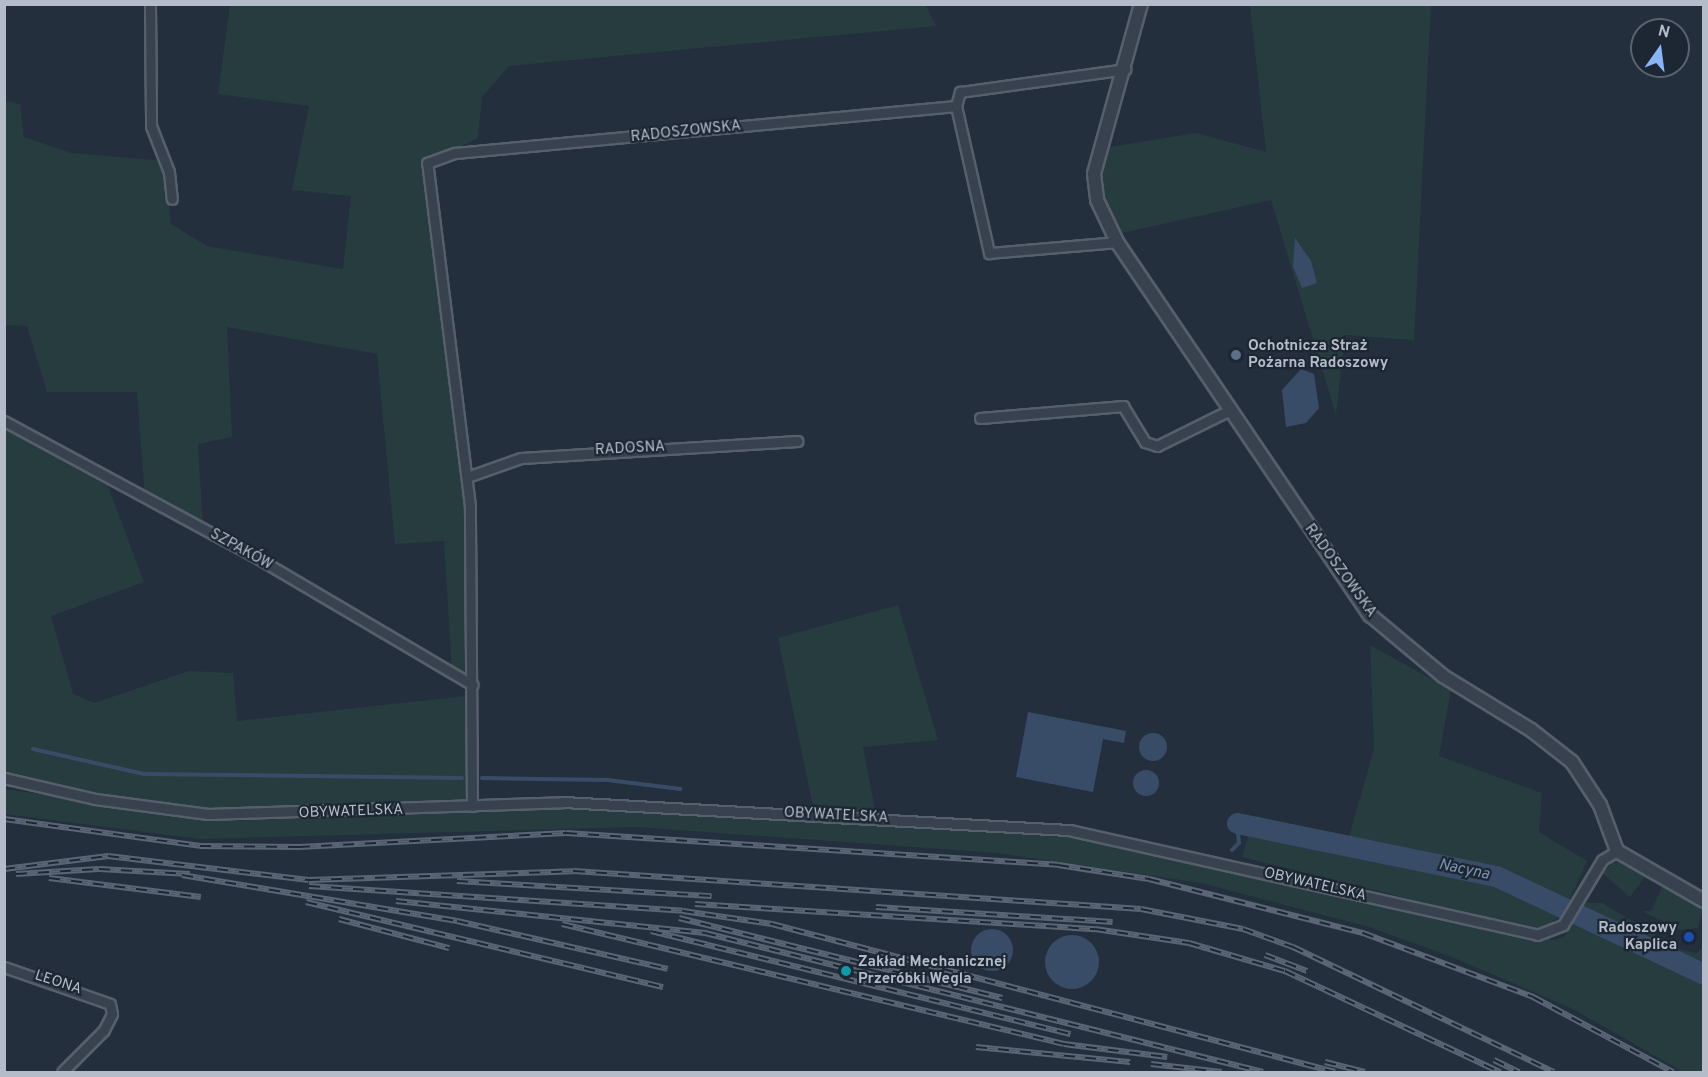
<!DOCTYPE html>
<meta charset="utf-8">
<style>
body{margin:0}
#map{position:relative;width:1708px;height:1077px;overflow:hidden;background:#242f3e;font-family:Overpass,sans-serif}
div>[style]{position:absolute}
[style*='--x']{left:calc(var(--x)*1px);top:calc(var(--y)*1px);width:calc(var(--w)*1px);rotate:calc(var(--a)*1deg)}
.green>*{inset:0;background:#263c3f}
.water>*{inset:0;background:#394c67}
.round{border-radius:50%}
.stream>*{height:4px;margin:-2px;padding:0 2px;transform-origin:2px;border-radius:2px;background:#394c67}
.river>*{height:21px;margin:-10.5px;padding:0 10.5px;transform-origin:10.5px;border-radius:10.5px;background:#394c67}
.roads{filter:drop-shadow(2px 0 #565f6c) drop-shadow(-2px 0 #565f6c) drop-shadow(0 2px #565f6c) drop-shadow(0 -2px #565f6c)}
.minor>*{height:9px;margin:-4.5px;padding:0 4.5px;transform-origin:4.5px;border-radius:4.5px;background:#38414e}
.tertiary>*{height:12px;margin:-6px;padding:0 6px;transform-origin:6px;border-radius:6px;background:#38414e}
.rail>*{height:6px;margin-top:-3px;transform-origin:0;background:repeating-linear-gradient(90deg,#1d2633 0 11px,#5a6575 0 22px);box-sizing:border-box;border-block:2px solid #5a6575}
.dots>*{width:16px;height:16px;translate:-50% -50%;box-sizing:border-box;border:3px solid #1d2633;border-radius:50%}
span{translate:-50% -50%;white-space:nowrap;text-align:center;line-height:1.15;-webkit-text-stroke:4.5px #1d2633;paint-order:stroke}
.street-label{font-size:15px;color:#b4bcc9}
.poi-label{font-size:15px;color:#b4bcc9;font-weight:700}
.left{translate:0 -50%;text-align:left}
.right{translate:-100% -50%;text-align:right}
.water-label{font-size:16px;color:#7c92b1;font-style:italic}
.frame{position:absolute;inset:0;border:6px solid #b4bcc9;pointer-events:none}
.north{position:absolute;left:1630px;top:18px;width:60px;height:60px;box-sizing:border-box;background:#1d2633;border:2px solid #59626f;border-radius:50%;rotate:14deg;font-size:16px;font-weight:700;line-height:24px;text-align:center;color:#b4bcc9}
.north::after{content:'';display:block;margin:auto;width:21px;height:27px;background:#8ab4f8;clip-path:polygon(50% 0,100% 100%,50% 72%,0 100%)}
</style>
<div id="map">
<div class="green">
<div style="clip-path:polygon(925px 4px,936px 26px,509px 66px,482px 97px,478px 138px,427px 163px,467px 477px,473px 685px,452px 672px,444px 541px,395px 544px,377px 354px,227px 327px,232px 437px,198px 444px,203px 529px,145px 498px,137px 392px,47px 392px,27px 326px,5px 325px,5px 101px,20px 104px,24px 137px,71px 153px,165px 161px,171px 224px,207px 246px,343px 269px,351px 196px,292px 190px,309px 106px,218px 94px,230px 5px)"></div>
<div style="clip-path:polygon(1250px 5px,1431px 5px,1414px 340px,1345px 335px,1336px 415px,1271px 200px,1113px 235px,1097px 200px,1098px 149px,1196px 133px,1266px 152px)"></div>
<div style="clip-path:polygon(4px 429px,108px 486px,144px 582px,51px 616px,73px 694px,94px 703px,189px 671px,233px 673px,237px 721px,466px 696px,472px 806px,208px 814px,95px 799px,5px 778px)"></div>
<div style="clip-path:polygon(898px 605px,938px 740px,863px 747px,877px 820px,815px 816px,778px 638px)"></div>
<div style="clip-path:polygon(1370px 645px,1451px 690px,1439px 756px,1542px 793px,1539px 832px,1587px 861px,1567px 906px,1496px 874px,1347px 844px,1374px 749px)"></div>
<div style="clip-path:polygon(5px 789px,230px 821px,583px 806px,1068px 836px,1438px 920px,1554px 940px,1564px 937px,1578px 919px,1680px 962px,1703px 980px,1703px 1072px,1683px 1072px,1573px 1009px,1452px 957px,1369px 927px,1201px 883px,997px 853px,636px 827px,200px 839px,5px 814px)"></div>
<div style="clip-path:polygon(1250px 830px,1407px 869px,1492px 880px,1562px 913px,1543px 932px,1242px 857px)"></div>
<div style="clip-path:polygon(1623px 862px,1652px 879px,1644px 878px,1630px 897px,1602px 873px,1612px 863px)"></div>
<div style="clip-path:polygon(1663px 885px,1703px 908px,1698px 928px,1681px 930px,1642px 911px,1651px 911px)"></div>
<div style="clip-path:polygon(1582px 903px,1602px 903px,1682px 950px,1697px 953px,1703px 946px,1703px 970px,1578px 911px)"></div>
</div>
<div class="water">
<div style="clip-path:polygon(1295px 238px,1311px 261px,1317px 283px,1302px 288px,1293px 267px)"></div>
<div style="clip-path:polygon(1301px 369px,1314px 374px,1319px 408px,1306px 423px,1286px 427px,1282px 390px)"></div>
<div style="clip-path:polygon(1028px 712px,1126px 731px,1124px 743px,1103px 739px,1093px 792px,1016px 777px)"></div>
<div class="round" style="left:1139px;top:733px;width:28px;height:28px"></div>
<div class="round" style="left:1133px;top:770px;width:26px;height:26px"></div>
<div class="round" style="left:971px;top:929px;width:42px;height:42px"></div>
<div class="round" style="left:1045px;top:935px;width:54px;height:54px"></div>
</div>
<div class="stream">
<div style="--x:33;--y:749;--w:114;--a:12.7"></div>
<div style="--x:144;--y:774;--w:318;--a:0.7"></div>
<div style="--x:482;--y:778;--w:126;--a:0.9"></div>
<div style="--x:608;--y:780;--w:73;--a:7.1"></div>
<div style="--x:1232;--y:850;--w:10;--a:-45"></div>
<div style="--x:1239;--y:843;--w:20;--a:-96"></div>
</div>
<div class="river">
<div style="--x:1237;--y:823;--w:264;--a:11.6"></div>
<div style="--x:1496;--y:876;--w:230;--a:25.2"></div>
</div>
<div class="roads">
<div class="minor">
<div style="--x:150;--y:4;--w:122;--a:89.5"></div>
<div style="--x:151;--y:126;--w:49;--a:68.6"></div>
<div style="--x:169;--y:172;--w:27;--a:84"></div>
<div style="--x:956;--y:106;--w:151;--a:77.3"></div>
<div style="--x:989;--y:253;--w:128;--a:-4.9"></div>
<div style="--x:980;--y:418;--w:144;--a:-4.8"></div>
<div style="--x:1123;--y:406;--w:42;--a:58.6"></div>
<div style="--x:1145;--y:442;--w:13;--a:18"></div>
<div style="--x:1157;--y:446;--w:81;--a:-26.3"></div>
<div style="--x:4;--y:421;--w:282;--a:28.4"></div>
<div style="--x:252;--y:555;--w:256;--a:30.5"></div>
<div style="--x:467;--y:477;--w:57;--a:-19.4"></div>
<div style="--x:521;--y:458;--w:277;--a:-3.5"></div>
<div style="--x:4;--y:778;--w:93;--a:13"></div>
<div style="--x:95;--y:799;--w:114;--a:7.6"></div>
<div style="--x:208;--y:814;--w:355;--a:-1.9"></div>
<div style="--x:563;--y:802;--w:507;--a:3.17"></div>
<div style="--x:1069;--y:830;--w:480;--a:12.6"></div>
<div style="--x:1537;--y:935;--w:28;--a:-21"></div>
<div style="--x:1563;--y:925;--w:76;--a:-59"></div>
<div style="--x:1602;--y:860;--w:17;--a:-31"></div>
<div style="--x:472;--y:806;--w:300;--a:-90.4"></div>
<div style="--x:470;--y:506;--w:346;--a:-97.1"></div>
<div style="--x:427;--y:163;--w:30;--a:-20"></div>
<div style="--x:455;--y:153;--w:503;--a:-5.36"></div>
<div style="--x:956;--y:106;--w:15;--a:-74"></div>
<div style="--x:960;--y:92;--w:167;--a:-7.9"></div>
<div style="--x:4;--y:967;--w:112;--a:19.2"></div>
<div style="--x:110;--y:1004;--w:10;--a:79"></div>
<div style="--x:112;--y:1014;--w:18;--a:117"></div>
<div style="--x:104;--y:1030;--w:59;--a:135"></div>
</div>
<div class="tertiary">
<div style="--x:1141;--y:4;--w:176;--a:105.5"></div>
<div style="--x:1094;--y:174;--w:26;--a:83"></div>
<div style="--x:1097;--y:200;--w:47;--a:64.5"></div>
<div style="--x:1117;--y:242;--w:451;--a:55.9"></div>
<div style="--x:1370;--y:615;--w:95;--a:39.9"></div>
<div style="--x:1443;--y:676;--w:103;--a:31.5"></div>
<div style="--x:1531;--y:730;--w:52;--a:38"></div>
<div style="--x:1572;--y:762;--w:51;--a:56.9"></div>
<div style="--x:1600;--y:805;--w:49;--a:69.7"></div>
<div style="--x:1617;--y:851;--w:100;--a:29.9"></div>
</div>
</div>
<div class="rail">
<div style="--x:4;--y:819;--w:198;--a:7.8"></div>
<div style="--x:200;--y:846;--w:99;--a:0.6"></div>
<div style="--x:299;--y:847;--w:267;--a:-3"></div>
<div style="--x:566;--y:833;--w:493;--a:3.7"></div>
<div style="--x:1058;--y:865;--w:92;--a:8.7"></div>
<div style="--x:1149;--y:879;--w:221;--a:14.2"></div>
<div style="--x:1363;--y:933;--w:182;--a:20.6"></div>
<div style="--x:1533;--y:997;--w:159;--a:28.2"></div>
<div style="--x:4;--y:869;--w:105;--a:-7.1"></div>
<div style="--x:108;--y:856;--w:202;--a:6.8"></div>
<div style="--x:309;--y:880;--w:265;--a:-1.9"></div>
<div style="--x:574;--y:871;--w:568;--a:3.83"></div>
<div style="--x:1141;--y:909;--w:104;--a:11.1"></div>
<div style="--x:1243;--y:929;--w:53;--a:19.8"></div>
<div style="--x:1293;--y:947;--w:289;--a:25.6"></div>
<div style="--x:16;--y:874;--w:83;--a:-3.4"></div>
<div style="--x:99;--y:869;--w:91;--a:3.1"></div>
<div style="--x:182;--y:875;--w:279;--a:9.5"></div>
<div style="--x:457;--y:921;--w:216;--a:12.8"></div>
<div style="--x:49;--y:878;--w:153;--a:7.1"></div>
<div style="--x:457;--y:881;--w:255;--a:3.4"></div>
<div style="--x:309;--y:886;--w:375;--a:3.8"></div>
<div style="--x:683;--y:911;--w:90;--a:8.3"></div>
<div style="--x:772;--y:924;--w:582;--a:14.73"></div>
<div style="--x:396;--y:901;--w:311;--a:5.9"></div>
<div style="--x:705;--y:933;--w:575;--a:13.99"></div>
<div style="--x:306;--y:902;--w:367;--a:13.4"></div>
<div style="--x:695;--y:904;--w:401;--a:3.6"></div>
<div style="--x:1095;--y:929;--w:95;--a:8.5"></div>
<div style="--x:1189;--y:943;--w:100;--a:16.3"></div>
<div style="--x:1285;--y:971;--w:238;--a:25.2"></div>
<div style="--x:876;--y:907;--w:237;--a:3.6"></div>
<div style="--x:679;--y:918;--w:333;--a:13.9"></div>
<div style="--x:339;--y:919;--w:114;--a:14.8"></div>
<div style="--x:562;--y:924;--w:516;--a:13.44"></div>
<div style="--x:1064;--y:1044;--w:104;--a:7.2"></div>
<div style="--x:651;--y:931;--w:432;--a:13.8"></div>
<div style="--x:1265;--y:955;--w:45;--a:20.9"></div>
<div style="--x:976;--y:1047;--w:155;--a:5.6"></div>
<div style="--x:1494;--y:1060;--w:28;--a:26"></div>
<div style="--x:1325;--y:1062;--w:41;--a:14"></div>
<div style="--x:1151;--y:1064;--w:71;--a:6.4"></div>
</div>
<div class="dots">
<div style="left:1236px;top:355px;background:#5c6f8a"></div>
<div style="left:1689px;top:937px;background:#1a4fb4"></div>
<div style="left:846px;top:971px;background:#0f9aa8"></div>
</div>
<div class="street-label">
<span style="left:686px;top:132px;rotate:-6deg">RADOSZOWSKA</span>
<span style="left:630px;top:449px;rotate:-3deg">RADOSNA</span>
<span style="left:241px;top:550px;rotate:29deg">SZPAKÓW</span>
<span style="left:1340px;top:571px;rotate:54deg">RADOSZOWSKA</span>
<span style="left:351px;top:812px;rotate:-2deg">OBYWATELSKA</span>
<span style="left:836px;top:816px;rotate:3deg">OBYWATELSKA</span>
<span style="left:1315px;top:885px;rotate:13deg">OBYWATELSKA</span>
<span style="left:58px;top:983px;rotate:18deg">LEONA</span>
</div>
<div class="poi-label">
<span class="left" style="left:1248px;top:355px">Ochotnicza Straż<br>Pożarna Radoszowy</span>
<span class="right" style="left:1677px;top:937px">Radoszowy<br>Kaplica</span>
<span class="left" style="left:858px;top:971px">Zakład Mechanicznej<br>Przeróbki Wegla</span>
</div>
<div class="water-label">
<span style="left:1464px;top:870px;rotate:12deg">Nacyna</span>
</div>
<div class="frame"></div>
<div class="north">N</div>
</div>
